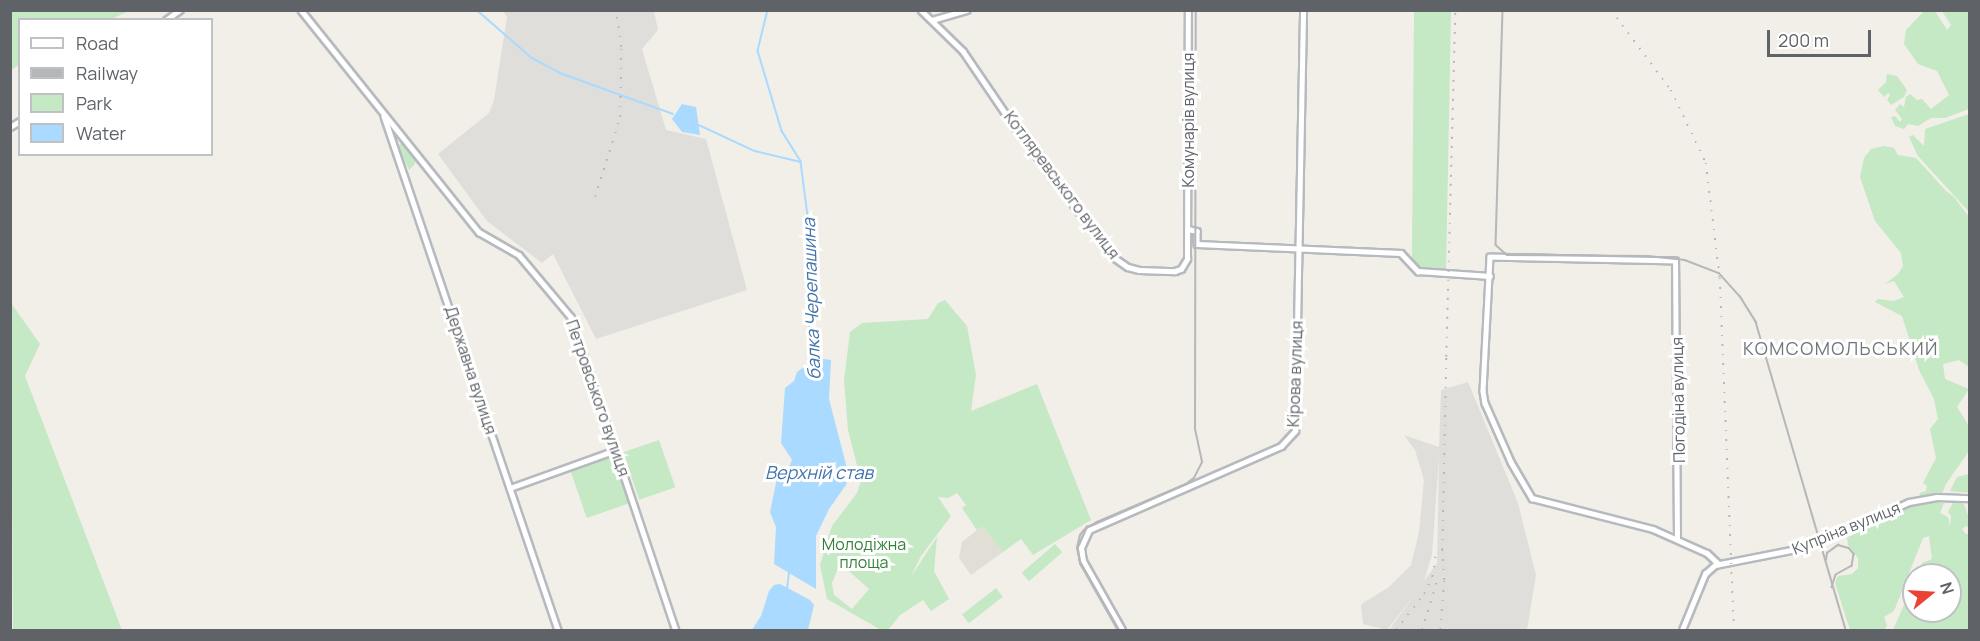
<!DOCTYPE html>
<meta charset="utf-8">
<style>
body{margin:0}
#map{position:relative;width:1980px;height:641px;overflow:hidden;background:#f1efe8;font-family:Manrope,sans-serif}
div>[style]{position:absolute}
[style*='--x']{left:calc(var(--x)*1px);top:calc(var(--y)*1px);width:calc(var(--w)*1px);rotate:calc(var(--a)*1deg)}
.industrial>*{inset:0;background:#e0deda}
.education>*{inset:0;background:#e1ded6}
.green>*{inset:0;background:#c5e8c5;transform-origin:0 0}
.water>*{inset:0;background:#aadaff}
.stream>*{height:1.5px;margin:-0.75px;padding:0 0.75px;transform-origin:0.75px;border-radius:0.75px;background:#aadaff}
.roads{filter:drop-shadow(2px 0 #b6babf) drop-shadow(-2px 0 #b6babf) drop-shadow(0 2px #b6babf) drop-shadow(0 -2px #b6babf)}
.secondary>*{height:4.5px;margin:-2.25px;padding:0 2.25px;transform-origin:2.25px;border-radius:2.25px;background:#fff}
.tram>*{height:1.5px;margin:-0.75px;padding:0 0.75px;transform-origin:0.75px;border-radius:0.75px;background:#b6b7b8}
.rail>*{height:1.5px;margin-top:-0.75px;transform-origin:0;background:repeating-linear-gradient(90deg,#b6b7b8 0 1.5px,transparent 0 9.5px)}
span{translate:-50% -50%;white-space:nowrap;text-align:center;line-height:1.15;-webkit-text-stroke:6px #fff;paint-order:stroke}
.street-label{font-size:16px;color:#5f6368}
.park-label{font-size:16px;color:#348238}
.water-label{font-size:18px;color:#4174aa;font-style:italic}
.neighbourhood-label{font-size:18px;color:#70757a;letter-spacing:1.5px}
.frame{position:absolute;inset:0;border:12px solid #5f6368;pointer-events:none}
.legend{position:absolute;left:18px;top:18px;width:195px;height:138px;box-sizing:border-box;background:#fff;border:2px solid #bfc1c3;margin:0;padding:8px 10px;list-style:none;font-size:18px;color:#5f6368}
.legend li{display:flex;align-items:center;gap:12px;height:30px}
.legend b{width:30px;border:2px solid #bfc1c3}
.north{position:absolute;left:1902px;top:563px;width:60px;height:60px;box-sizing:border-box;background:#fff;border:2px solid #bfc1c3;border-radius:50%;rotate:72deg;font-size:16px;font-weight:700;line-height:24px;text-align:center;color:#5f6368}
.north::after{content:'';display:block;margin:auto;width:21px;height:27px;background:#ea4335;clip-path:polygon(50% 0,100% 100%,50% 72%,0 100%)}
.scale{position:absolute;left:1767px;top:30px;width:104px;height:27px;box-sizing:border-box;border:3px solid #5f6368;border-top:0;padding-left:8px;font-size:18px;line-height:21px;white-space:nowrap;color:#5f6368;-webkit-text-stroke:4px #fff;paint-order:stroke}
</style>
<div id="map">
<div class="industrial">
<div style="clip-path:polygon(503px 11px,654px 11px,658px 30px,642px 49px,666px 130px,706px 139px,747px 290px,596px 339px,553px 254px,542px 263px,487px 221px,438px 154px,489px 113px,494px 100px,507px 17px)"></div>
<div style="clip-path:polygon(evenodd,1468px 382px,1518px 503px,1536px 575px,1527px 630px,1389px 630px,1415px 594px,1387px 630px,1363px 624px,1361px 606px,1363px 603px,1389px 587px,1411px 565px,1419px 532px,1424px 480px,1415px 450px,1404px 435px,1439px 447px,1441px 390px,1468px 382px,1439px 456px,1437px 563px,1424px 581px,1432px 555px,1439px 456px)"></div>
</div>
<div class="education">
<div style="clip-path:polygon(982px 526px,1003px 552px,971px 575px,959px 558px,962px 542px)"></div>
</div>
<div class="green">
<div style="clip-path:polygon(11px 10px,129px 10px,129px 11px,111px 19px,20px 20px,19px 65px,11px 70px)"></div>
<div style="clip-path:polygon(1925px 10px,1935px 11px,1947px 30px,1951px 25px,1942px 11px,1969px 11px,1969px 109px,1945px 118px,1931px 118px,1918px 126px,1908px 124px,1904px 129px,1895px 126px,1891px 117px,1895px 116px,1900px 122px,1902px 119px,1895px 110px,1900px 104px,1904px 107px,1906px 97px,1910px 94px,1917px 100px,1922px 99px,1931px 109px,1949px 95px,1937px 71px,1918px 64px,1904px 44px,1906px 30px)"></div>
<div style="clip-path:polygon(1414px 11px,1451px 11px,1446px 271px,1420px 269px,1412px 261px,1412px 255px)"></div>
<div style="clip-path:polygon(1887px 74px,1897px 76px,1907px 90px,1904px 97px,1891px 105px,1887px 100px,1890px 95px,1888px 93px,1884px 97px,1878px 90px,1886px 82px)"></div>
<div style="clip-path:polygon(1969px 114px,1970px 114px,1969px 212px,1918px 156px,1909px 137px,1913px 135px,1924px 146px,1925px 129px)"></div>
<div style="clip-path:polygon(403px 142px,414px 157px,415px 164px,409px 170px,398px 146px)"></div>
<div style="clip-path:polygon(1884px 146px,1894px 148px,1898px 155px,1916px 158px,1946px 191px,1954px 197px,1969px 217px,1969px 367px,1959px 360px,1943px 364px,1945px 379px,1969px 389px,1957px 407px,1969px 426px,1969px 451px,1946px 484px,1942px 494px,1919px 498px,1920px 493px,1926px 491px,1927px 486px,1923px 483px,1936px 458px,1930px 429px,1938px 419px,1934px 399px,1919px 370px,1902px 316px,1875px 302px,1878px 299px,1894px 301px,1904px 297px,1894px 281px,1885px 284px,1898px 274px,1903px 266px,1901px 253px,1875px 221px,1860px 177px,1864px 158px,1871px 149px)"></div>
<div style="clip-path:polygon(evenodd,945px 300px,967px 326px,976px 375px,971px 411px,1037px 384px,1091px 520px,1033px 555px,1021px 539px,1003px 552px,982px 526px,977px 530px,962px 508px,966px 505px,957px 493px,948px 498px,938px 497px,951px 516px,921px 556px,910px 578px,937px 537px,934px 571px,949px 599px,931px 611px,923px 600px,900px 615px,888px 630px,881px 630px,827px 599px,820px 565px,832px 526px,857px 493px,861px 481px,848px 430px,844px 381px,850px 332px,862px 323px,928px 319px,938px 303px,945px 300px,840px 563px,869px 589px,852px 609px,834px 595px,832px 583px,840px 563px)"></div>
<div style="clip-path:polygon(11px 303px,40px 344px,25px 376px,122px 630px,13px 630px)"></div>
<div style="left:659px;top:440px;width:50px;height:38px;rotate:71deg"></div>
<div style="left:613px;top:456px;width:50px;height:45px;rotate:71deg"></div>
<div style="clip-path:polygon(1969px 474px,1969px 493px,1950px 491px,1957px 477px)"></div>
<div style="clip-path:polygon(1954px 501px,1963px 502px,1969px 518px,1969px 528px,1966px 526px,1962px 529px,1966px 534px,1969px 534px,1969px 630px,1893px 630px,1914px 582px,1914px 611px,1950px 611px,1950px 575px,1917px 575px,1922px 563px,1932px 559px,1929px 536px,1923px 538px,1894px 611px,1884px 617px,1887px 625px,1885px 630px,1850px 630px,1835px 583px,1838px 576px,1852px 574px,1858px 568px,1858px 558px,1848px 545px,1847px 537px,1910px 507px,1937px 502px,1944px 503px,1940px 513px,1948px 517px,1950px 526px,1951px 516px,1948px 512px)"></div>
<div style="left:1055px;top:544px;width:11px;height:44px;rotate:49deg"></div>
<div style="left:996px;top:588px;width:11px;height:43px;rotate:52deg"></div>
</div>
<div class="water">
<div style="clip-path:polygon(682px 104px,696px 107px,700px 135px,682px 132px,672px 119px)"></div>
<div style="clip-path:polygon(817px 358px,831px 360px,829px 399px,849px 476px,846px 485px,829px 509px,816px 536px,816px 589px,774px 564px,776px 527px,770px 512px,777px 478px,788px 469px,792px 460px,781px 443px,785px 388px,794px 381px,797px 372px)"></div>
<div style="clip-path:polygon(780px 584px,810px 600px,814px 605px,808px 630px,752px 630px,761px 616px,769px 591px,774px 585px)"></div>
</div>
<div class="stream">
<div style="--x:477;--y:10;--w:73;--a:41.1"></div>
<div style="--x:532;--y:58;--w:32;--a:28"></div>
<div style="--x:560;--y:73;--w:120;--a:19.9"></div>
<div style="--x:768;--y:10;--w:42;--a:103.7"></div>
<div style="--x:758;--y:51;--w:84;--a:73.3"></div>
<div style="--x:782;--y:131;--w:36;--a:58"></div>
<div style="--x:801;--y:162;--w:94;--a:82.6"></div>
<div style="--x:813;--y:255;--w:63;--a:94.5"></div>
<div style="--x:808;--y:318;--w:41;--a:77.3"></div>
<div style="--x:699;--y:125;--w:62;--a:24.9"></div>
<div style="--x:755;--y:151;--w:47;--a:13.4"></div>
<div style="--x:787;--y:589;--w:16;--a:-83"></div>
</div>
<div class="roads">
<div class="secondary">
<div style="--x:301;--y:10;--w:285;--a:51.3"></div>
<div style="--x:479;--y:232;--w:46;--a:29.9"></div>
<div style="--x:519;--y:255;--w:81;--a:50"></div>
<div style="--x:571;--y:317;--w:330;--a:71.5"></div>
<div style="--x:921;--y:10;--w:59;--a:44.3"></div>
<div style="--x:963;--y:51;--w:87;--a:55.8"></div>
<div style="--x:1012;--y:123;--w:166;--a:53.1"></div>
<div style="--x:1112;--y:256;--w:19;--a:35"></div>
<div style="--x:1128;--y:267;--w:11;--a:15"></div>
<div style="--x:1139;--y:270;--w:36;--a:2"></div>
<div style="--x:1175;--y:271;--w:6;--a:-18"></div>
<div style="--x:1181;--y:269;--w:12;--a:-59"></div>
<div style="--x:1187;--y:259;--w:249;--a:-89.8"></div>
<div style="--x:166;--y:20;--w:17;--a:-36"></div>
<div style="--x:932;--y:20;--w:36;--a:-16"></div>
<div style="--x:384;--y:116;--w:543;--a:71.3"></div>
<div style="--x:10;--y:127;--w:12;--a:-31"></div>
<div style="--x:1188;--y:229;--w:9;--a:13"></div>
<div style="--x:1197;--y:231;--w:13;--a:90"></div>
<div style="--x:1197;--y:244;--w:204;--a:2.5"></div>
<div style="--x:1401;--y:253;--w:25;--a:47"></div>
<div style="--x:1418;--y:271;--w:72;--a:4"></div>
<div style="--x:510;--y:488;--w:113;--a:-19.7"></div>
<div style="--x:1677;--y:539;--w:278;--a:-90.4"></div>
<div style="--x:1675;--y:261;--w:185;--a:-178.8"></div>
<div style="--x:1490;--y:257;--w:134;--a:93"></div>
<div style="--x:1483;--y:391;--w:12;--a:81"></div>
<div style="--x:1485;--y:403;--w:64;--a:66.2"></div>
<div style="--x:1511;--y:462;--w:42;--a:59.7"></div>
<div style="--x:1532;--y:498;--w:125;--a:14.4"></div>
<div style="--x:1653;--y:529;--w:59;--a:24"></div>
<div style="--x:1707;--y:553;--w:16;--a:43"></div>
<div style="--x:1122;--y:630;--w:79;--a:-119.5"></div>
<div style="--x:1083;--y:561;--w:13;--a:-99"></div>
<div style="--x:1081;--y:548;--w:20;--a:-66"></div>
<div style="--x:1089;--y:530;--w:210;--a:-23.6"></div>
<div style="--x:1281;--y:446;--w:21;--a:-47"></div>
<div style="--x:1295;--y:431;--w:421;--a:-88.9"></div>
<div style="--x:1682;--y:630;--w:61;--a:-67.7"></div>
<div style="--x:1705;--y:574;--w:13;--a:-42"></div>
<div style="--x:1715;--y:565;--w:94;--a:-11.1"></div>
<div style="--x:1807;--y:547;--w:111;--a:-23.8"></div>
<div style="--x:1909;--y:502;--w:28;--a:-10"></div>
<div style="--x:1937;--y:497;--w:33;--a:2"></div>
</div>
</div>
<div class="tram">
<div style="--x:1503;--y:10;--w:235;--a:91.7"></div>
<div style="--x:1496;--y:245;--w:15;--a:42"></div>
<div style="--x:1507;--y:255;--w:141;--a:0.4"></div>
<div style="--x:1648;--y:256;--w:37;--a:6"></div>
<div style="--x:1685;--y:260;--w:36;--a:21"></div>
<div style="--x:1719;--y:273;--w:31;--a:48"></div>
<div style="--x:1740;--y:296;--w:31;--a:58"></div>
<div style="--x:1756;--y:322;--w:321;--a:73.7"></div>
<div style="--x:1826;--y:560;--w:7;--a:-82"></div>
<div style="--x:1827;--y:553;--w:14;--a:-36"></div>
<div style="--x:1838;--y:545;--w:11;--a:15"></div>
<div style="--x:1849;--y:548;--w:8;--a:50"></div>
<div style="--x:1854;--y:554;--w:12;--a:99"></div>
<div style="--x:1852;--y:566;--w:18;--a:151"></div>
<div style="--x:1836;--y:575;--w:13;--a:108"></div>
<div style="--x:1119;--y:630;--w:78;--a:-119.8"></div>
<div style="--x:1080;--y:562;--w:14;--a:-102"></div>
<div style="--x:1077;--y:548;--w:13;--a:-77"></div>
<div style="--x:1080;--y:535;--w:6;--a:-51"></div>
<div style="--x:1084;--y:530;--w:15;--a:-32"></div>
<div style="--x:1097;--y:522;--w:97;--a:-23.1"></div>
<div style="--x:1186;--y:484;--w:10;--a:-37"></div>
<div style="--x:1194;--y:478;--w:18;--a:-63"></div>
<div style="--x:1202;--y:462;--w:34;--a:-102"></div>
<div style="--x:1195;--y:429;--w:419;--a:-89.9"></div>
</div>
<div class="rail">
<div style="--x:1611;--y:10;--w:100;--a:53.1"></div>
<div style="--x:1671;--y:90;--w:81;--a:64.4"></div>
<div style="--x:1706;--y:163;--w:116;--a:83.1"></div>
<div style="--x:1720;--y:278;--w:352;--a:87.7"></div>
<div style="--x:595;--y:197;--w:84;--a:-72.6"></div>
<div style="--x:620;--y:117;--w:70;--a:-89.2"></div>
<div style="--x:621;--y:47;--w:37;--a:-98"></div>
<div style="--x:1396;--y:630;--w:46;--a:-52.1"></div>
<div style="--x:1424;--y:594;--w:19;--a:-65"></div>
<div style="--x:1432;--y:577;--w:26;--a:-81"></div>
<div style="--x:1422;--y:630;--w:49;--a:-73.4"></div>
<div style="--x:1440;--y:630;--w:50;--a:-85.4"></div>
<div style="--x:1444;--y:580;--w:30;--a:-94"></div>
<div style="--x:1442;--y:550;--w:193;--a:-88.8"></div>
<div style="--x:1446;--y:357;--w:347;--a:-88.5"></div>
</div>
<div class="street-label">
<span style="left:1188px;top:120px;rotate:-90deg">Комунарів вулиця</span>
<span style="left:1062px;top:185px;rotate:53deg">Котляревського вулиця</span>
<span style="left:471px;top:370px;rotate:72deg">Державна вулиця</span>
<span style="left:1295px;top:374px;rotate:-88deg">Кірова вулиця</span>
<span style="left:598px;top:398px;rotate:71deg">Петровського вулиця</span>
<span style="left:1678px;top:400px;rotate:-91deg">Погодіна вулиця</span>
<span style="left:1846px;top:528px;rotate:-22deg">Купріна вулиця</span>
</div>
<div class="park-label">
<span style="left:864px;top:553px">Молодіжна<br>площа</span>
</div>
<div class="water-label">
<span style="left:811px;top:299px;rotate:-92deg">балка Черепашина</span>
<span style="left:819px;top:472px">Верхній став</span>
</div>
<div class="neighbourhood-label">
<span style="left:1841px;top:348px">КОМСОМОЛЬСЬКИЙ</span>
</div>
<div class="frame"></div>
<ul class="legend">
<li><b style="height:8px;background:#fff"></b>Road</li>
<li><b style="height:8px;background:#b6b7b8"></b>Railway</li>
<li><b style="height:16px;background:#c5e8c5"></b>Park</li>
<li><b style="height:16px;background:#aadaff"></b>Water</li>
</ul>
<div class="north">N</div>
<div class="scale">200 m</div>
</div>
